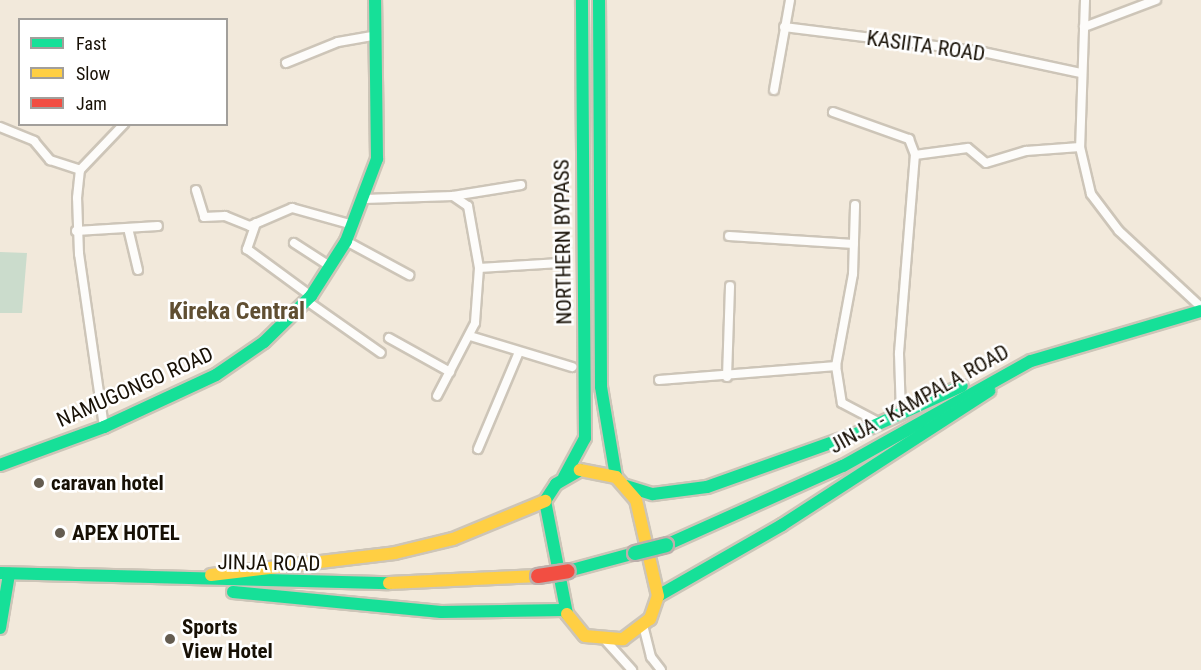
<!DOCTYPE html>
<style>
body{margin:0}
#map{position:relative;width:1201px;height:670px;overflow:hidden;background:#f2e9db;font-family:"Roboto Condensed",sans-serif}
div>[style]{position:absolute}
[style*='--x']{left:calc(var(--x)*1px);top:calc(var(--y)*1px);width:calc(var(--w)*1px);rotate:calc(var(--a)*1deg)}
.green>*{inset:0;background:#cbdccc}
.roads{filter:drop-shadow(2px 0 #cdc5b8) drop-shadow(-2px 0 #cdc5b8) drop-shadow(0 2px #cdc5b8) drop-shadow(0 -2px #cdc5b8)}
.street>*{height:8px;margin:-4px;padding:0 4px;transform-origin:4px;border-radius:4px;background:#fdfcfa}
.fast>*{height:12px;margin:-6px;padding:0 6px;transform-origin:6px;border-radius:6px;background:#16e098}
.slow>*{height:12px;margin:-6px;padding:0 6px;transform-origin:6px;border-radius:6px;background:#ffcf43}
.bridges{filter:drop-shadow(2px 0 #bdafab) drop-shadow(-2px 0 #bdafab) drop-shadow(0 2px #bdafab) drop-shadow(0 -2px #bdafab)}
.fast-bridge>*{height:14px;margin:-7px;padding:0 7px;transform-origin:7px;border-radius:7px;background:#16e098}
.jam-bridge>*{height:14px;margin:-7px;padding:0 7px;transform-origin:7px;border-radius:7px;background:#f24e42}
.dots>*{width:16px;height:16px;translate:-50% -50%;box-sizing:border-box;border:3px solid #fff;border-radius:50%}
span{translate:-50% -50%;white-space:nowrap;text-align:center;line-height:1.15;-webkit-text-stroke:5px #fff;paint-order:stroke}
.street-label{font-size:21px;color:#171005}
.poi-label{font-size:21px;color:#171005;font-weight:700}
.left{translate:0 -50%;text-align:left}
.quarter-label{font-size:24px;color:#604f32;font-weight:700}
.legend{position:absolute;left:18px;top:18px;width:210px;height:108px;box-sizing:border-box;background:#fff;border:2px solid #a29f9b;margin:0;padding:8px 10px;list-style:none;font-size:18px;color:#171005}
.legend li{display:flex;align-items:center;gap:12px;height:30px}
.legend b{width:30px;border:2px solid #a29f9b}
</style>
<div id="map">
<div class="green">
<div style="clip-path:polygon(0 252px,27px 253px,22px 313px,0 313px)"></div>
</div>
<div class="roads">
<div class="street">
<div style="--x:1085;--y:0;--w:147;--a:91.9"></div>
<div style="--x:1080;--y:147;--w:48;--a:76.8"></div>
<div style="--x:1091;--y:194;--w:46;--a:52.9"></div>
<div style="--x:1119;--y:231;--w:112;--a:42.8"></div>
<div style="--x:784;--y:27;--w:195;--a:7.1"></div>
<div style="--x:978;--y:51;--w:105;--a:12.1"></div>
<div style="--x:1084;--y:27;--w:77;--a:-20.6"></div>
<div style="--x:286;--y:63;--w:56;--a:-22"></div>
<div style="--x:338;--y:42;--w:39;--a:-10"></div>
<div style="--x:774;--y:90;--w:91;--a:-79.9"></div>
<div style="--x:833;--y:112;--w:81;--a:19.6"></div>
<div style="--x:909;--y:139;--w:17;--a:69"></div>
<div style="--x:0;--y:127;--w:37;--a:22"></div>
<div style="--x:34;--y:141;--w:25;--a:50"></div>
<div style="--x:50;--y:160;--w:32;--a:18"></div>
<div style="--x:196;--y:190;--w:28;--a:73"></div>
<div style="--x:204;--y:217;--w:21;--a:-3"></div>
<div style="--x:225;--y:216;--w:27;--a:22"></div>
<div style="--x:250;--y:226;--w:46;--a:-23.2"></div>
<div style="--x:292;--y:208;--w:63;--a:15.6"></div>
<div style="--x:453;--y:196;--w:69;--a:-9.2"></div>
<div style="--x:364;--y:199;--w:89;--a:-1.9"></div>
<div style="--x:453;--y:196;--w:18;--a:34"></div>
<div style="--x:468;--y:206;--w:63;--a:79.9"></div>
<div style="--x:479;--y:268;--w:55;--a:94.2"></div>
<div style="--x:475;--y:323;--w:82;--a:117.5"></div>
<div style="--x:256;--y:223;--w:28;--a:109"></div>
<div style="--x:247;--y:249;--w:79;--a:36.3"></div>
<div style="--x:128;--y:228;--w:43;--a:76.6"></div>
<div style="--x:76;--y:231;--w:82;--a:-3.5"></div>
<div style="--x:729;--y:236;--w:125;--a:3.7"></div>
<div style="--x:346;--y:241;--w:72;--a:28.4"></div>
<div style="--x:294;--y:243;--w:44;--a:33"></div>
<div style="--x:479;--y:268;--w:81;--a:-3.5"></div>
<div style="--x:307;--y:301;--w:90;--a:35.1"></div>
<div style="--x:470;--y:336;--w:107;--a:16.9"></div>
<div style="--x:389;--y:338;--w:70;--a:29.1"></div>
<div style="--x:836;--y:366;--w:94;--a:-79.5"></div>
<div style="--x:853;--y:274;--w:69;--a:-88.3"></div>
<div style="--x:727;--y:377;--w:91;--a:-88.1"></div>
<div style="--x:659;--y:380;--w:178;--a:-4.5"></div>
<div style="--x:836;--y:366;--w:37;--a:81"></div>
<div style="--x:842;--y:403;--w:43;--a:27.8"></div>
<div style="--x:901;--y:414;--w:61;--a:-91.9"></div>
<div style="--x:899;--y:353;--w:199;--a:-85.4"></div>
<div style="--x:915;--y:155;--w:53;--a:-7.5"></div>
<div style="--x:968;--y:148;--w:23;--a:40"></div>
<div style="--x:986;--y:163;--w:42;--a:-16.7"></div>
<div style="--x:1026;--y:151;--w:54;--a:-4.2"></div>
<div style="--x:104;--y:427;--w:175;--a:-98.2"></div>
<div style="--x:79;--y:254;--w:56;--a:-92"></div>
<div style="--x:77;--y:198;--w:28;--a:-84"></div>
<div style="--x:80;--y:170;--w:64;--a:-46.3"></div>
<div style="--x:478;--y:449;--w:105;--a:-67.1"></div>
<div style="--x:643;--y:625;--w:33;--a:76"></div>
<div style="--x:651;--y:657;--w:16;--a:52"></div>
<div style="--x:606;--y:641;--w:39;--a:48"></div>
</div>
<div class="fast">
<div style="--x:599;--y:0;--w:387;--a:89.7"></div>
<div style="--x:601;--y:387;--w:91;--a:80.5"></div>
<div style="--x:0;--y:465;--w:111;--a:-20.1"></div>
<div style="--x:104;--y:427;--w:123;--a:-24.9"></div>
<div style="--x:216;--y:375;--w:58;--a:-34.5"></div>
<div style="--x:264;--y:342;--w:66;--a:-44.4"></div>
<div style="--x:311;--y:296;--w:65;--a:-57.5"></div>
<div style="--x:346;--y:241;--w:88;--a:-69.3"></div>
<div style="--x:377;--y:159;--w:159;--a:-90.7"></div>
<div style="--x:564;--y:477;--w:44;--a:-61.7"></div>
<div style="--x:585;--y:438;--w:438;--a:-90.4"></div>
<div style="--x:626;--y:486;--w:28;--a:17"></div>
<div style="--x:653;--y:494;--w:54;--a:-7.4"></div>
<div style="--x:707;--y:487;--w:158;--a:-19.6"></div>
<div style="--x:856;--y:434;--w:116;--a:-24.4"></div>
<div style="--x:666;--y:545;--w:194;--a:-24.1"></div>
<div style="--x:843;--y:466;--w:215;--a:-29.2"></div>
<div style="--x:1031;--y:361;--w:177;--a:-16.4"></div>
<div style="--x:568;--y:571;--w:69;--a:-15"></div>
<div style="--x:0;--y:573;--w:389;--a:1.5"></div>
<div style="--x:233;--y:592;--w:209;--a:5.5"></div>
<div style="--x:441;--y:612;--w:122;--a:-0.9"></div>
<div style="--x:658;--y:596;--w:143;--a:-29.8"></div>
<div style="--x:782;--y:525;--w:247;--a:-32.9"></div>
<div style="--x:567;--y:614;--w:115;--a:-101"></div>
<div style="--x:545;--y:501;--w:20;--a:-57"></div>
<div style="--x:556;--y:484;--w:28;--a:-30"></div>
<div style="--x:0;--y:628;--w:55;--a:-80.5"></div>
</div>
<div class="slow">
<div style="--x:211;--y:575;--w:185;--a:-6.8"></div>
<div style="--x:395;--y:553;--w:60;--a:-13.6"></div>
<div style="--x:453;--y:539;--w:100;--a:-22.4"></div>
<div style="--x:389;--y:583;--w:149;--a:-2.7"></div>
<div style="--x:567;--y:614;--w:28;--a:51"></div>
<div style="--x:585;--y:636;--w:38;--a:5"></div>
<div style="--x:623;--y:639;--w:34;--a:-37"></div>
<div style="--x:650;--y:619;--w:24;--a:-71"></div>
<div style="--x:658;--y:596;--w:98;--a:-102.9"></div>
<div style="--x:636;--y:500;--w:30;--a:-131"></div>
<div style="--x:616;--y:477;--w:37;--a:-169"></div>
</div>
</div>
<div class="bridges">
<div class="fast-bridge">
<div style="--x:635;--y:553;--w:32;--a:-14"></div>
</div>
<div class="jam-bridge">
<div style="--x:538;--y:576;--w:30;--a:-9"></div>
</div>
</div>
<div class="dots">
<div style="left:39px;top:483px;background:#645c50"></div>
<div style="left:60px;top:533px;background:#645c50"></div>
<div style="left:170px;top:639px;background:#645c50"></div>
</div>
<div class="street-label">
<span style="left:926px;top:46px;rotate:8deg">KASIITA ROAD</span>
<span style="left:563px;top:242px;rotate:-91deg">NORTHERN BYPASS</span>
<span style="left:135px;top:387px;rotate:-24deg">NAMUGONGO ROAD</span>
<span style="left:919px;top:399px;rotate:-29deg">JINJA - KAMPALA ROAD</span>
<span style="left:269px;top:563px;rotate:1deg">JINJA ROAD</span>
</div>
<div class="poi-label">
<span class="left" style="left:51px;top:483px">caravan hotel</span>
<span class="left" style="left:72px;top:533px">APEX HOTEL</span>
<span class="left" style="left:182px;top:639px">Sports<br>View Hotel</span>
</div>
<div class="quarter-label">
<span style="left:237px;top:312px">Kireka Central</span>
</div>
<ul class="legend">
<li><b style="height:8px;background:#16e098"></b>Fast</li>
<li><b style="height:8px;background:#ffcf43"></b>Slow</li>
<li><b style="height:8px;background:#f24e42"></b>Jam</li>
</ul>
</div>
